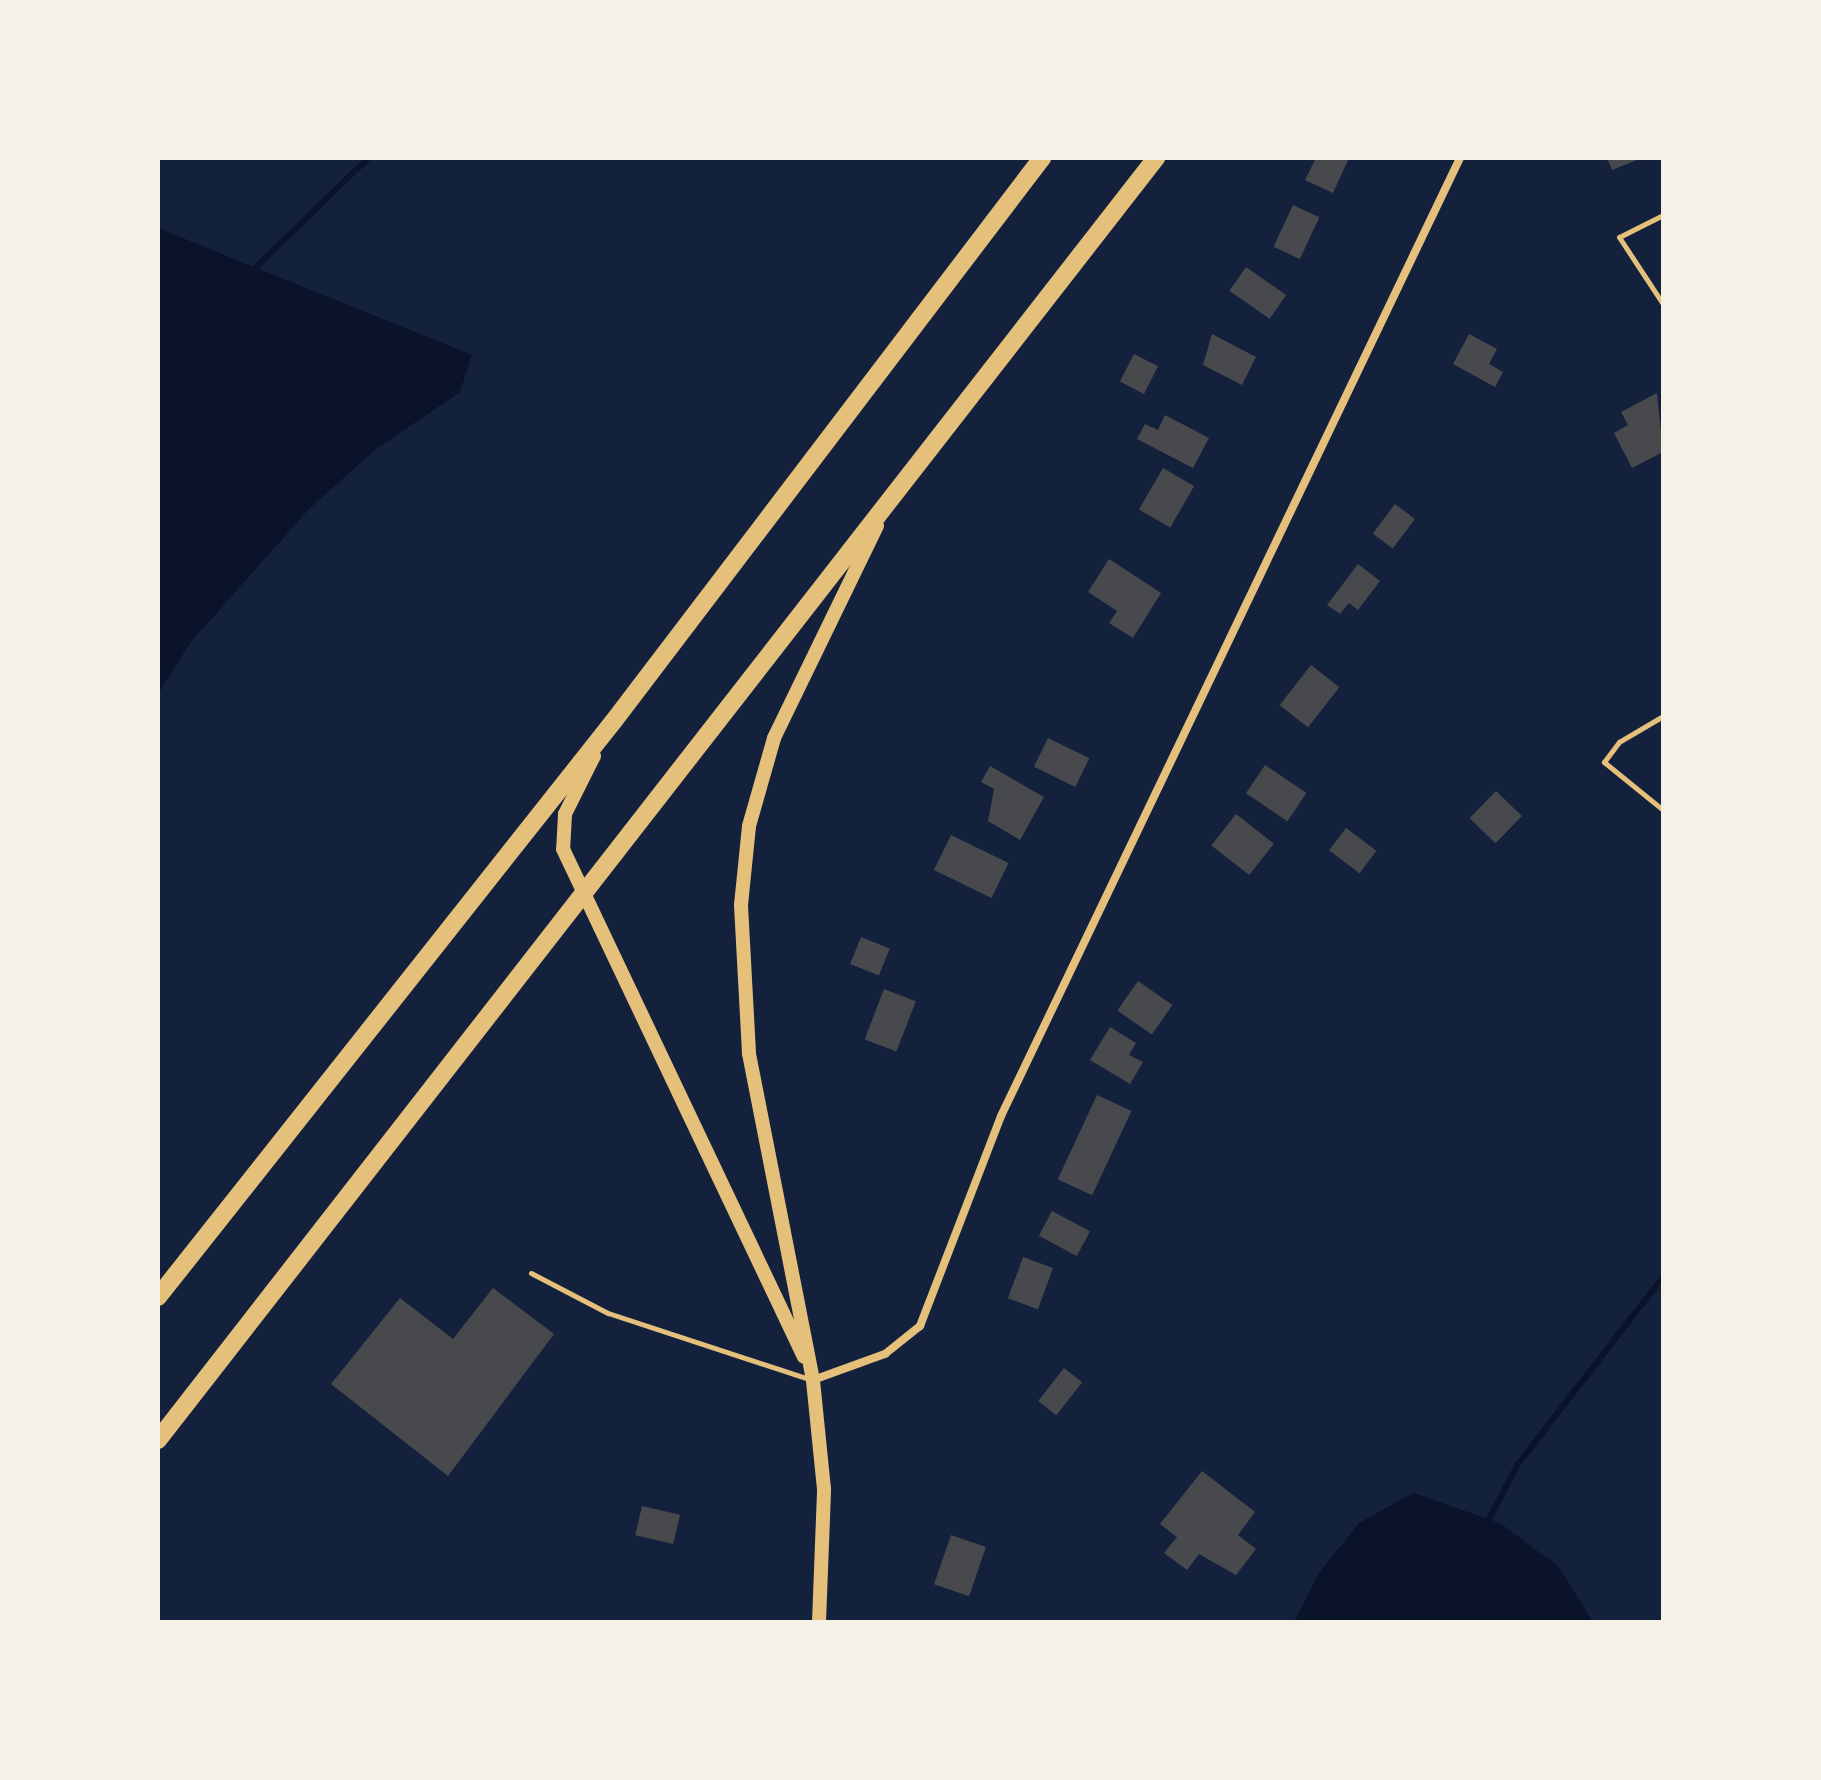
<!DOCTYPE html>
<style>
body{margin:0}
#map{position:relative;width:1821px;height:1780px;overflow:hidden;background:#14213d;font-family:Signika,sans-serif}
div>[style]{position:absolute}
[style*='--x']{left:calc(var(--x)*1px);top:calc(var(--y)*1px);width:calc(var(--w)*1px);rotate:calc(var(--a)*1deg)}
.water>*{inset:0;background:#0b132b}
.stream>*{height:6px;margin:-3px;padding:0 3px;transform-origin:3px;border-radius:3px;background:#0b132b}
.building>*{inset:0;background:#48494c;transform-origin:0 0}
.service>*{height:5px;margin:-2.5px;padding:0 2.5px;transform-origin:2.5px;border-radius:2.5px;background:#e5c07b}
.minor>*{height:8px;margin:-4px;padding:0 4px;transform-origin:4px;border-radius:4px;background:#e5c07b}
.tertiary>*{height:14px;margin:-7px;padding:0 7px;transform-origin:7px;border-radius:7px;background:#e5c07b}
.trunk>*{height:18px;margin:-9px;padding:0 9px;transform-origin:9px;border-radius:9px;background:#e5c07b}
span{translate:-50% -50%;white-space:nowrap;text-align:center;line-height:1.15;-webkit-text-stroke:7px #f6f1e7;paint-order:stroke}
.frame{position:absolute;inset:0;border:160px solid #f6f1e7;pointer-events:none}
</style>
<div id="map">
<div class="water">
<div style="clip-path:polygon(158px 228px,472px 355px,460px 392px,375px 450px,309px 509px,190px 643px,158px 694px)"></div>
<div style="clip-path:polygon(1413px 1493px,1500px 1523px,1559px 1567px,1593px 1622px,1294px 1622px,1319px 1573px,1359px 1523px)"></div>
</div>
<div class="stream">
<div style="--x:252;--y:271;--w:162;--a:-44.2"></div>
<div style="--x:1487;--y:1523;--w:67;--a:-62.3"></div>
<div style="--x:1518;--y:1464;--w:237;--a:-52.2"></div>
</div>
<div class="building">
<div style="clip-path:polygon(1316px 158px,1349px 158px,1333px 193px,1305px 180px)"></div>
<div style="clip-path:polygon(1607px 158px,1642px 158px,1612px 170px)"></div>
<div style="left:1293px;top:205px;width:29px;height:46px;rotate:25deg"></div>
<div style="left:1246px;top:267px;width:49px;height:29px;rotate:35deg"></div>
<div style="clip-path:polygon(1212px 334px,1256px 357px,1242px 385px,1203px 365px)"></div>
<div style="clip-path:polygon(1469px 334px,1497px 349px,1489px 364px,1503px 372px,1495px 387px,1453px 364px)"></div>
<div style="left:1134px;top:354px;width:27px;height:31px;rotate:27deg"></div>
<div style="clip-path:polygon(1657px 393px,1663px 452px,1632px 468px,1614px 433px,1628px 425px,1621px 412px)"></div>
<div style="clip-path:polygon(1165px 415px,1209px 438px,1193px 468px,1137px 439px,1145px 424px,1158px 430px)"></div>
<div style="left:1163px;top:468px;width:36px;height:48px;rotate:30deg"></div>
<div style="left:1395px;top:504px;width:25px;height:37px;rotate:37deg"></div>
<div style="clip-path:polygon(1109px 559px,1161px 593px,1133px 638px,1109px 623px,1117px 611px,1088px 592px)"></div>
<div style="clip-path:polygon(1358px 564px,1380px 581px,1358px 610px,1349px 603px,1340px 614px,1327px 605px)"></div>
<div style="left:1311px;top:665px;width:36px;height:51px;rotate:38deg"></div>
<div style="left:1048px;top:738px;width:46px;height:32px;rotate:26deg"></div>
<div style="left:1265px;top:765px;width:50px;height:34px;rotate:34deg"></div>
<div style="clip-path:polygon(990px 766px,1044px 797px,1020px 840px,988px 821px,994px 789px,981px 782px)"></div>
<div style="left:1496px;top:791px;width:36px;height:38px;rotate:44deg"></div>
<div style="left:1236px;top:814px;width:48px;height:40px;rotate:38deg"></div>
<div style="left:1346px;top:828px;width:38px;height:28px;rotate:37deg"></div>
<div style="left:951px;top:835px;width:64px;height:39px;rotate:26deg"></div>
<div style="left:861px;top:937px;width:31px;height:29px;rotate:22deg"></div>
<div style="left:1138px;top:981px;width:42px;height:36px;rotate:35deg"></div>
<div style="left:884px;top:989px;width:34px;height:54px;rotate:21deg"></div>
<div style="clip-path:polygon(1110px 1027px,1136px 1043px,1129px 1055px,1143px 1062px,1130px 1084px,1090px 1060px)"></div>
<div style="left:1097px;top:1095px;width:38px;height:93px;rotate:25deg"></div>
<div style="left:1052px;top:1211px;width:43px;height:28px;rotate:28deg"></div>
<div style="left:1023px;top:1257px;width:32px;height:44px;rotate:20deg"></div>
<div style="clip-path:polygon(493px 1288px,554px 1334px,448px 1476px,331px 1384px,400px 1298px,453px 1339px)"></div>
<div style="left:1064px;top:1368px;width:23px;height:42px;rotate:38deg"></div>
<div style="clip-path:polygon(1202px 1471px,1255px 1512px,1238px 1535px,1256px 1549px,1236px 1575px,1199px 1554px,1187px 1570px,1164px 1553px,1177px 1537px,1160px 1524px)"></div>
<div style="left:642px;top:1506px;width:39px;height:30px;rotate:13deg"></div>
<div style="left:951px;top:1535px;width:37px;height:52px;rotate:19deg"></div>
</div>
<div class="service">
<div style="--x:1663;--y:215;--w:49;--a:153.4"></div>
<div style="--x:1619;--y:237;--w:80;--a:56.7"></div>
<div style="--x:1663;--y:716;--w:51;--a:149.4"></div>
<div style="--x:1619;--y:742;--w:25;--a:127"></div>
<div style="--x:1604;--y:762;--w:76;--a:39.1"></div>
<div style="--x:531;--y:1273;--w:87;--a:27.5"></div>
<div style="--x:608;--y:1313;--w:212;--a:18.2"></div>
</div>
<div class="minor">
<div style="--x:813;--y:1380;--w:77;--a:-19.9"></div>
<div style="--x:885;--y:1354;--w:45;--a:-38.7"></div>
<div style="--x:920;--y:1326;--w:225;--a:-68.9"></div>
<div style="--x:1001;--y:1116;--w:1062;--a:-64.4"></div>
</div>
<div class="tertiary">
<div style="--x:594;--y:756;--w:65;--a:116.6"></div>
<div style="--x:565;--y:814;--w:35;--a:93"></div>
<div style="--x:563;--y:849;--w:562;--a:64.62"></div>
<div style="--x:819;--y:1622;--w:133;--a:-87.8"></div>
<div style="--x:824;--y:1489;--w:110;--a:-95.8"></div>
<div style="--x:813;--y:1380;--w:333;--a:-101.1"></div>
<div style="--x:749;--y:1053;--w:148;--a:-93.1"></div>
<div style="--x:741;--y:905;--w:79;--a:-84.2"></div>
<div style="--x:749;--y:826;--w:91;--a:-74.1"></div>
<div style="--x:774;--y:738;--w:236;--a:-64.1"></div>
</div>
<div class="trunk">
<div style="--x:158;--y:1297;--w:733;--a:-51.65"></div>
<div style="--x:613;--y:722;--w:709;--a:-52.74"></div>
<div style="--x:158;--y:1440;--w:1625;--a:-52.1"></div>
</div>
<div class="frame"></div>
</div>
